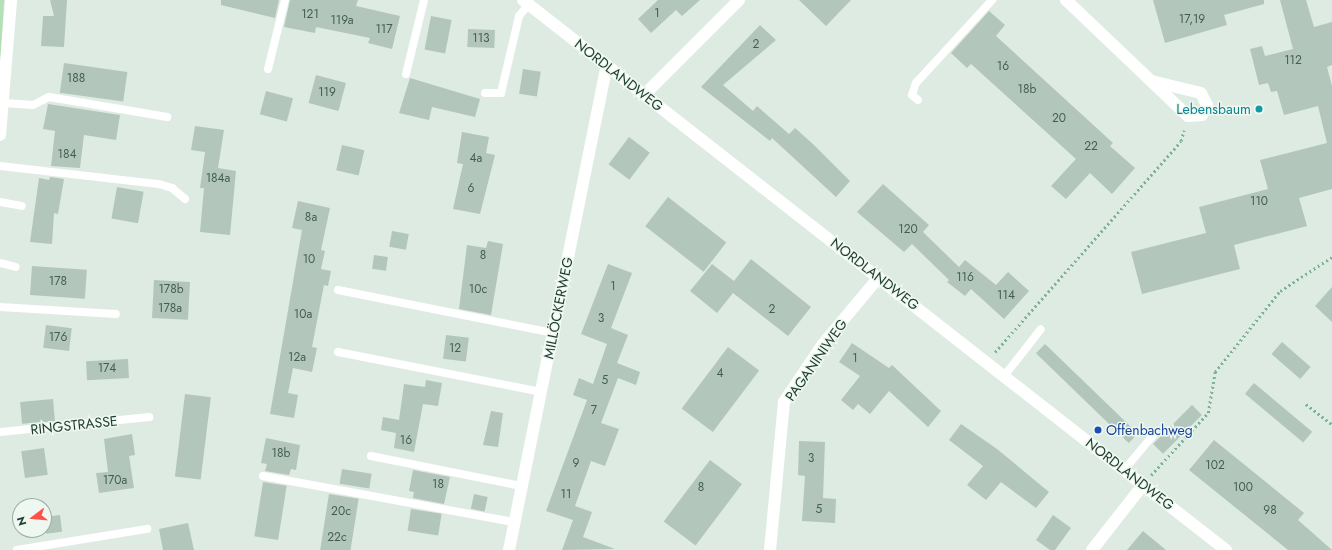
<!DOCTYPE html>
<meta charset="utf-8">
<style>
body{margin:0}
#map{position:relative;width:1332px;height:550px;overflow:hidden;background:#deebe3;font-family:Jost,sans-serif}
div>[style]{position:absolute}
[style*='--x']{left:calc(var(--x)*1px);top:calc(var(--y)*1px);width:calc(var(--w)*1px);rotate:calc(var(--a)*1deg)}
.green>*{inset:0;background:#b4dfb7}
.building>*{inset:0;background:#b3c6bb;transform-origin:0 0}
.path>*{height:2.5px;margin-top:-1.25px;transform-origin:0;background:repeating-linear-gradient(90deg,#7bb296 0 2px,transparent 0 5px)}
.service>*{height:8px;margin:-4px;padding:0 4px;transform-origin:4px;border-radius:4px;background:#fff}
.minor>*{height:12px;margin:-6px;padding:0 6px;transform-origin:6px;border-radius:6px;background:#fff}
.tertiary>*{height:12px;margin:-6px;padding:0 6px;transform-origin:6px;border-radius:6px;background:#fff}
.dots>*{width:11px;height:11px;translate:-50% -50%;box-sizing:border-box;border:2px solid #eef8f1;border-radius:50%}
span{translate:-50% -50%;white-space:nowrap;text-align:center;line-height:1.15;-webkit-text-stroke:3px #eef8f1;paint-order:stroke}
.number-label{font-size:12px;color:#435e51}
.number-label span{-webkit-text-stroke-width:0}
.street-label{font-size:14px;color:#1e3c2e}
.culture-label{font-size:14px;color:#0d838f}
.right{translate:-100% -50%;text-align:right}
.transit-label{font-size:14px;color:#164399}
.left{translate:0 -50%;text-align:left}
.north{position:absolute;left:12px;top:498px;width:40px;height:40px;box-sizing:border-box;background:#eef8f1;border:1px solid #9bada3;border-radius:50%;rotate:254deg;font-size:11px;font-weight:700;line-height:16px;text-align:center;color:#1e3c2e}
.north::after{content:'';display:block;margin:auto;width:14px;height:18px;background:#ff5148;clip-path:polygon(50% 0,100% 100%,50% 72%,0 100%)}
</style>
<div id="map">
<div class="green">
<div style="clip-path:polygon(0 0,4px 0,0 73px)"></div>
</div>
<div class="building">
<div style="clip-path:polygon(50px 0,67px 0,64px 47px,41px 46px,43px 16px,54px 16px)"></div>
<div style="clip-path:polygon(221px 0,279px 0,275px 18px,221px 5px)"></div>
<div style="clip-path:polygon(290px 0,358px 0,356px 6px,400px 16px,392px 49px,368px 43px,370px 38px,316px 27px,315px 33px,284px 27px)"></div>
<div style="clip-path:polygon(658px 0,700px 0,682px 16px,676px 10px,651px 33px,638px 19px)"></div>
<div style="clip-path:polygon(799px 0,851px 0,826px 26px)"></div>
<div style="clip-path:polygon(1153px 0,1264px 0,1264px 4px,1224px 15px,1227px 25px,1165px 43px)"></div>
<div style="clip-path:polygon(1280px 0,1306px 0,1314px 27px,1332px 22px,1332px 65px,1327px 67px,1332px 86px,1332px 189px,1299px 198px,1307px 226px,1234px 245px,1240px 269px,1142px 294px,1131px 252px,1206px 233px,1199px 207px,1268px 189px,1260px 160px,1327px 143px,1318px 106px,1284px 115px,1277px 91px,1271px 92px,1268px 83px,1259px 85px,1250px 49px,1262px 46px,1265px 56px,1293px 49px)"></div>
<div style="clip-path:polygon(989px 11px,1005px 25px,996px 36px,1113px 143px,1110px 146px,1135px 168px,1112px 194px,1090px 173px,1066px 199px,1051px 186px,1076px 159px,971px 64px,967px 68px,951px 53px)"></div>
<div style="left:431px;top:16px;width:21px;height:34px;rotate:11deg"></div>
<div style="clip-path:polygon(760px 25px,776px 40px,723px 85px,753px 111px,757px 106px,789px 134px,795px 128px,814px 145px,850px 181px,836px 197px,772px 138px,770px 141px,701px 87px)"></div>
<div style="left:468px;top:29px;width:27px;height:18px;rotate:2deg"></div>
<div style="left:64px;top:63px;width:64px;height:30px;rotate:8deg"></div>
<div style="left:523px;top:69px;width:18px;height:25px;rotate:9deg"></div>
<div style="left:316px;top:75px;width:31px;height:29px;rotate:15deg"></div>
<div style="clip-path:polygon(410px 78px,480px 99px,475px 117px,432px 107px,429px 120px,399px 113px)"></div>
<div style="left:266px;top:91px;width:28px;height:24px;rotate:15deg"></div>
<div style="clip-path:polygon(48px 104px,120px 115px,116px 140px,84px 135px,80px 168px,51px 166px,55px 131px,43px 129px)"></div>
<div style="clip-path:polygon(195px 126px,224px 130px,218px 168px,236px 171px,230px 235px,200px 232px,204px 188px,200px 188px,205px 152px,191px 150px)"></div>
<div style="clip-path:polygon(462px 132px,489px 137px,486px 153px,495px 155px,480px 214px,453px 209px,463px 164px,457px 163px)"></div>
<div style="left:629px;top:137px;width:26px;height:34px;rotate:37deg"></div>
<div style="left:342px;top:145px;width:23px;height:26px;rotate:13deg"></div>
<div style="clip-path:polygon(50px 177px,64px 179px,58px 214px,54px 213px,52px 244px,30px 242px,39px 178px,49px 180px)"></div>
<div style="clip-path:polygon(883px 184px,929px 225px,923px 232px,959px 267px,965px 260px,996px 285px,1008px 272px,1029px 291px,1004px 319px,971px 289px,965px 296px,947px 282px,949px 280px,912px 244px,904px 252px,857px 212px)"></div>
<div style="left:117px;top:187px;width:27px;height:32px;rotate:10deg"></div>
<div style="left:668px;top:197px;width:74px;height:37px;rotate:38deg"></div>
<div style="clip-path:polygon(298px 201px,330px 208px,321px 250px,325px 251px,321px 269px,331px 271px,328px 286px,324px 285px,312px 347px,317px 348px,312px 372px,293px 368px,288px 393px,298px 395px,294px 418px,270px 414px,302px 230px,292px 228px)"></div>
<div style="left:392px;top:231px;width:17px;height:16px;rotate:10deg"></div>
<div style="clip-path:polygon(488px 241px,503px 244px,491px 315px,459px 309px,467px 245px,486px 248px)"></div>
<div style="left:374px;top:255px;width:14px;height:14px;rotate:8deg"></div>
<div style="clip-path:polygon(751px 259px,811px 307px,788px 336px,733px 293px,717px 313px,690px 291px,712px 264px,734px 281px)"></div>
<div style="clip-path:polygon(608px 264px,632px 273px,611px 328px,628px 335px,617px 363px,640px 372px,636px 385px,618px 378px,601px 423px,619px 429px,605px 466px,591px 461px,575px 506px,592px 512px,583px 537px,615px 549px,562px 550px,573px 520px,546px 511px,587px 400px,573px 395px,579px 378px,593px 384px,607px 344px,581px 334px)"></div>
<div style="left:32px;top:266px;width:55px;height:29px;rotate:4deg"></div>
<div style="left:154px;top:280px;width:36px;height:38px;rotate:3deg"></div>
<div style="clip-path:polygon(1332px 287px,1332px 322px,1315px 306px)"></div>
<div style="left:46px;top:325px;width:26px;height:23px;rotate:7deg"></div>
<div style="left:446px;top:335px;width:23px;height:24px;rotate:7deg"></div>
<div style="left:1282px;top:342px;width:38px;height:16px;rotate:41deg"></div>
<div style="clip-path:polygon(852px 343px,889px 368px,892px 365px,941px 411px,928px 427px,889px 391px,870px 414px,858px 404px,853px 410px,841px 400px,860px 376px,839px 362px)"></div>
<div style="left:1045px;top:344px;width:129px;height:13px;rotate:44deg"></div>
<div style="left:728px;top:347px;width:39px;height:77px;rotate:37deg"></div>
<div style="left:128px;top:359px;width:19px;height:42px;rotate:87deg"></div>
<div style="clip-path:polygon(426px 380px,442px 383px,438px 406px,423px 404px,414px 452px,394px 448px,396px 433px,381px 430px,383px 417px,399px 420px,404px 384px,425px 387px)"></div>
<div style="left:1254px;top:383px;width:76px;height:14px;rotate:40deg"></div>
<div style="left:185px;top:394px;width:26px;height:83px;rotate:7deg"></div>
<div style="left:53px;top:399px;width:22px;height:33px;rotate:85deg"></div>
<div style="left:1192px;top:405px;width:14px;height:55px;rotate:45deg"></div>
<div style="clip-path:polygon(491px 411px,503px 413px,498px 447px,483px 445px)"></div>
<div style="clip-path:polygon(961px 424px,997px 449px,1049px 492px,1036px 508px,1001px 482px,986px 500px,967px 485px,983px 466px,949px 440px)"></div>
<div style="clip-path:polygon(132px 434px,135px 455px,129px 456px,134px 488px,99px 493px,96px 473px,108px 472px,104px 439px)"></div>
<div style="clip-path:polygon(266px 438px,300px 445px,296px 470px,291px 469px,289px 475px,265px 471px,267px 464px,261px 463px)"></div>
<div style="clip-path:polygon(1214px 440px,1304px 513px,1298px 520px,1332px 550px,1288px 550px,1189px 470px)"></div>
<div style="clip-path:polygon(799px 441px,825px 442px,823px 498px,836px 499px,835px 523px,802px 521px,805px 476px,798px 475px)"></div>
<div style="left:44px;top:448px;width:27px;height:23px;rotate:82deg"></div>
<div style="left:710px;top:460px;width:40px;height:77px;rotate:37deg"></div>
<div style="left:342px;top:469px;width:30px;height:15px;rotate:9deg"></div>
<div style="clip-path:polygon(413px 470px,450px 477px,444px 504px,413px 498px,414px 492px,409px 491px)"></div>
<div style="left:263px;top:482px;width:24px;height:55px;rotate:9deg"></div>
<div style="left:329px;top:494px;width:30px;height:57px;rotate:9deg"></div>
<div style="left:474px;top:494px;width:14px;height:15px;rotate:12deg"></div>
<div style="left:411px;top:509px;width:31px;height:22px;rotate:9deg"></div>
<div style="left:60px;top:515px;width:17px;height:16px;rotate:83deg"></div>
<div style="clip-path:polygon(1053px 515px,1071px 528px,1055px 550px,1050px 550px,1036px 540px)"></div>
<div style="clip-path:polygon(188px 523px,194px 550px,163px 550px,159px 529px)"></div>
<div style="clip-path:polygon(1143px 531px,1166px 550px,1127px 550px)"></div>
</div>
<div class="path">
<div style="--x:995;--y:352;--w:281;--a:-48.6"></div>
<div style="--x:1181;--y:141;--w:11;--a:-75"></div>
<div style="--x:1306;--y:404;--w:33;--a:38"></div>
<div style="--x:1151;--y:475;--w:84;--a:-47.4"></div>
<div style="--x:1208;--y:413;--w:42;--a:-80.3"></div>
<div style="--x:1215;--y:372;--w:104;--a:-51.3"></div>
<div style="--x:1280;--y:291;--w:62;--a:-33.2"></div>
</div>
<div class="service">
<div style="--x:268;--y:69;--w:71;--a:-76.2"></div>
<div style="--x:406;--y:74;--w:76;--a:-76.3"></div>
<div style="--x:485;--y:93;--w:16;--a:0"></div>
<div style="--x:501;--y:93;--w:79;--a:-76.8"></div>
<div style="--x:519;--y:16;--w:16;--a:-50"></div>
<div style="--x:918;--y:100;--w:8;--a:-140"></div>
<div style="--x:912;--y:95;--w:13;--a:-72"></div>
<div style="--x:916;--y:83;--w:113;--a:-47.5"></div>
<div style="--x:5;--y:103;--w:28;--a:4"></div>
<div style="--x:33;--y:105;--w:18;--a:-27"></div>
<div style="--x:49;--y:97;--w:120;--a:9.6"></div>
<div style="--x:0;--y:166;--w:160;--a:6.5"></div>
<div style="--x:159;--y:184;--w:14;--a:17"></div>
<div style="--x:172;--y:188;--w:17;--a:40"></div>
<div style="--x:0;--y:202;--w:22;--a:10"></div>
<div style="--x:0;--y:263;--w:16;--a:14"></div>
<div style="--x:338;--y:290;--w:219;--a:11.3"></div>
<div style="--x:0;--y:307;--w:116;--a:3.5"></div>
<div style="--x:338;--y:352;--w:207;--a:11.1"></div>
<div style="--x:1005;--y:375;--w:58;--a:-52"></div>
<div style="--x:0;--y:432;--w:150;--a:-5.7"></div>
<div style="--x:371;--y:456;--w:153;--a:11.3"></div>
<div style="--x:1124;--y:470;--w:48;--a:-50"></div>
<div style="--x:263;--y:476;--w:255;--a:10.4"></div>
<div style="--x:17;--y:550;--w:132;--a:-9.2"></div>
</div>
<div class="minor">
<div style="--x:1066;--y:0;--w:168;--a:43.6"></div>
<div style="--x:1188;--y:116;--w:14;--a:-4"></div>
<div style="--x:1202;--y:115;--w:11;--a:-63"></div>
<div style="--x:1207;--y:105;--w:13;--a:-117"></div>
<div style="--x:1201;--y:93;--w:51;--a:-166.5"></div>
<div style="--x:645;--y:94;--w:133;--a:-45"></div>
<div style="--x:0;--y:135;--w:135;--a:-85.3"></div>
<div style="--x:509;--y:550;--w:495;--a:-78.6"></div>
<div style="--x:770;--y:550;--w:149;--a:-84.6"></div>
<div style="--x:784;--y:402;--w:70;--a:-56.1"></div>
<div style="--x:823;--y:344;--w:87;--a:-50.1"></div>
<div style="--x:1092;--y:550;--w:83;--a:-51.9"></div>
</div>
<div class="tertiary">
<div style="--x:523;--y:0;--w:893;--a:38.04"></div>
</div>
<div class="dots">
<div style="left:1259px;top:109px;background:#0f9aa8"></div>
<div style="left:1098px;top:430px;background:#1a4fb4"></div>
</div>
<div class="number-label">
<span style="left:657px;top:14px">1</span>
<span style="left:310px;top:15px">121</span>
<span style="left:1192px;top:20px">17,19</span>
<span style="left:342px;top:21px">119a</span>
<span style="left:384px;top:30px">117</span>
<span style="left:481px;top:39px">113</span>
<span style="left:756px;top:45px">2</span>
<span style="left:1293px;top:61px">112</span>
<span style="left:1003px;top:67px">16</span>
<span style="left:76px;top:79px">188</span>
<span style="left:1027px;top:90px">18b</span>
<span style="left:327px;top:93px">119</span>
<span style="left:1059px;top:119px">20</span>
<span style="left:1091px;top:147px">22</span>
<span style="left:67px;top:155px">184</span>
<span style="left:476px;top:159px">4a</span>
<span style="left:218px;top:179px">184a</span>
<span style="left:471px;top:189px">6</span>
<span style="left:1259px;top:202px">110</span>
<span style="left:311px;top:218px">8a</span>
<span style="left:908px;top:230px">120</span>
<span style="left:483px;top:256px">8</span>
<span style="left:309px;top:260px">10</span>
<span style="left:965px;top:278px">116</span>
<span style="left:58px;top:282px">178</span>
<span style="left:613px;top:287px">1</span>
<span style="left:171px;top:290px">178b</span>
<span style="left:478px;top:290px">10c</span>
<span style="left:1006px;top:296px">114</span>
<span style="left:170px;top:309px">178a</span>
<span style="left:772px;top:310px">2</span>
<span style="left:303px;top:315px">10a</span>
<span style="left:601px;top:319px">3</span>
<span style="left:58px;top:338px">176</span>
<span style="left:455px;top:349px">12</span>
<span style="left:297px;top:358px">12a</span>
<span style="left:855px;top:359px">1</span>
<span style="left:107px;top:369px">174</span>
<span style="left:720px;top:374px">4</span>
<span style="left:605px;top:381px">5</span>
<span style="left:594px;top:411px">7</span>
<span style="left:406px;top:441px">16</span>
<span style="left:281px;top:454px">18b</span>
<span style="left:811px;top:459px">3</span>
<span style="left:576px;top:464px">9</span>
<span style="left:1215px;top:466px">102</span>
<span style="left:115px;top:481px">170a</span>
<span style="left:438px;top:485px">18</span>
<span style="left:701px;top:488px">8</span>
<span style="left:1243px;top:488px">100</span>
<span style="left:566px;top:495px">11</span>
<span style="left:819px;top:510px">5</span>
<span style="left:1270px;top:511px">98</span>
<span style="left:341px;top:512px">20c</span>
<span style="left:337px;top:538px">22c</span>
</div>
<div class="street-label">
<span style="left:619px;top:75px;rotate:38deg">NORDLANDWEG</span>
<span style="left:875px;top:274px;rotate:38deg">NORDLANDWEG</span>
<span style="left:558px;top:308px;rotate:-79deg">MILLÖCKERWEG</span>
<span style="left:816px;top:360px;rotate:-55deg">PAGANINIWEG</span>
<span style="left:74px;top:425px;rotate:-6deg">RINGSTRASSE</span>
<span style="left:1130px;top:474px;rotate:38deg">NORDLANDWEG</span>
</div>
<div class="culture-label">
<span class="right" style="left:1251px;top:109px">Lebensbaum</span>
</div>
<div class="transit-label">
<span class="left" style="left:1106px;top:430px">Offenbachweg</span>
</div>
<div class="north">N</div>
</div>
